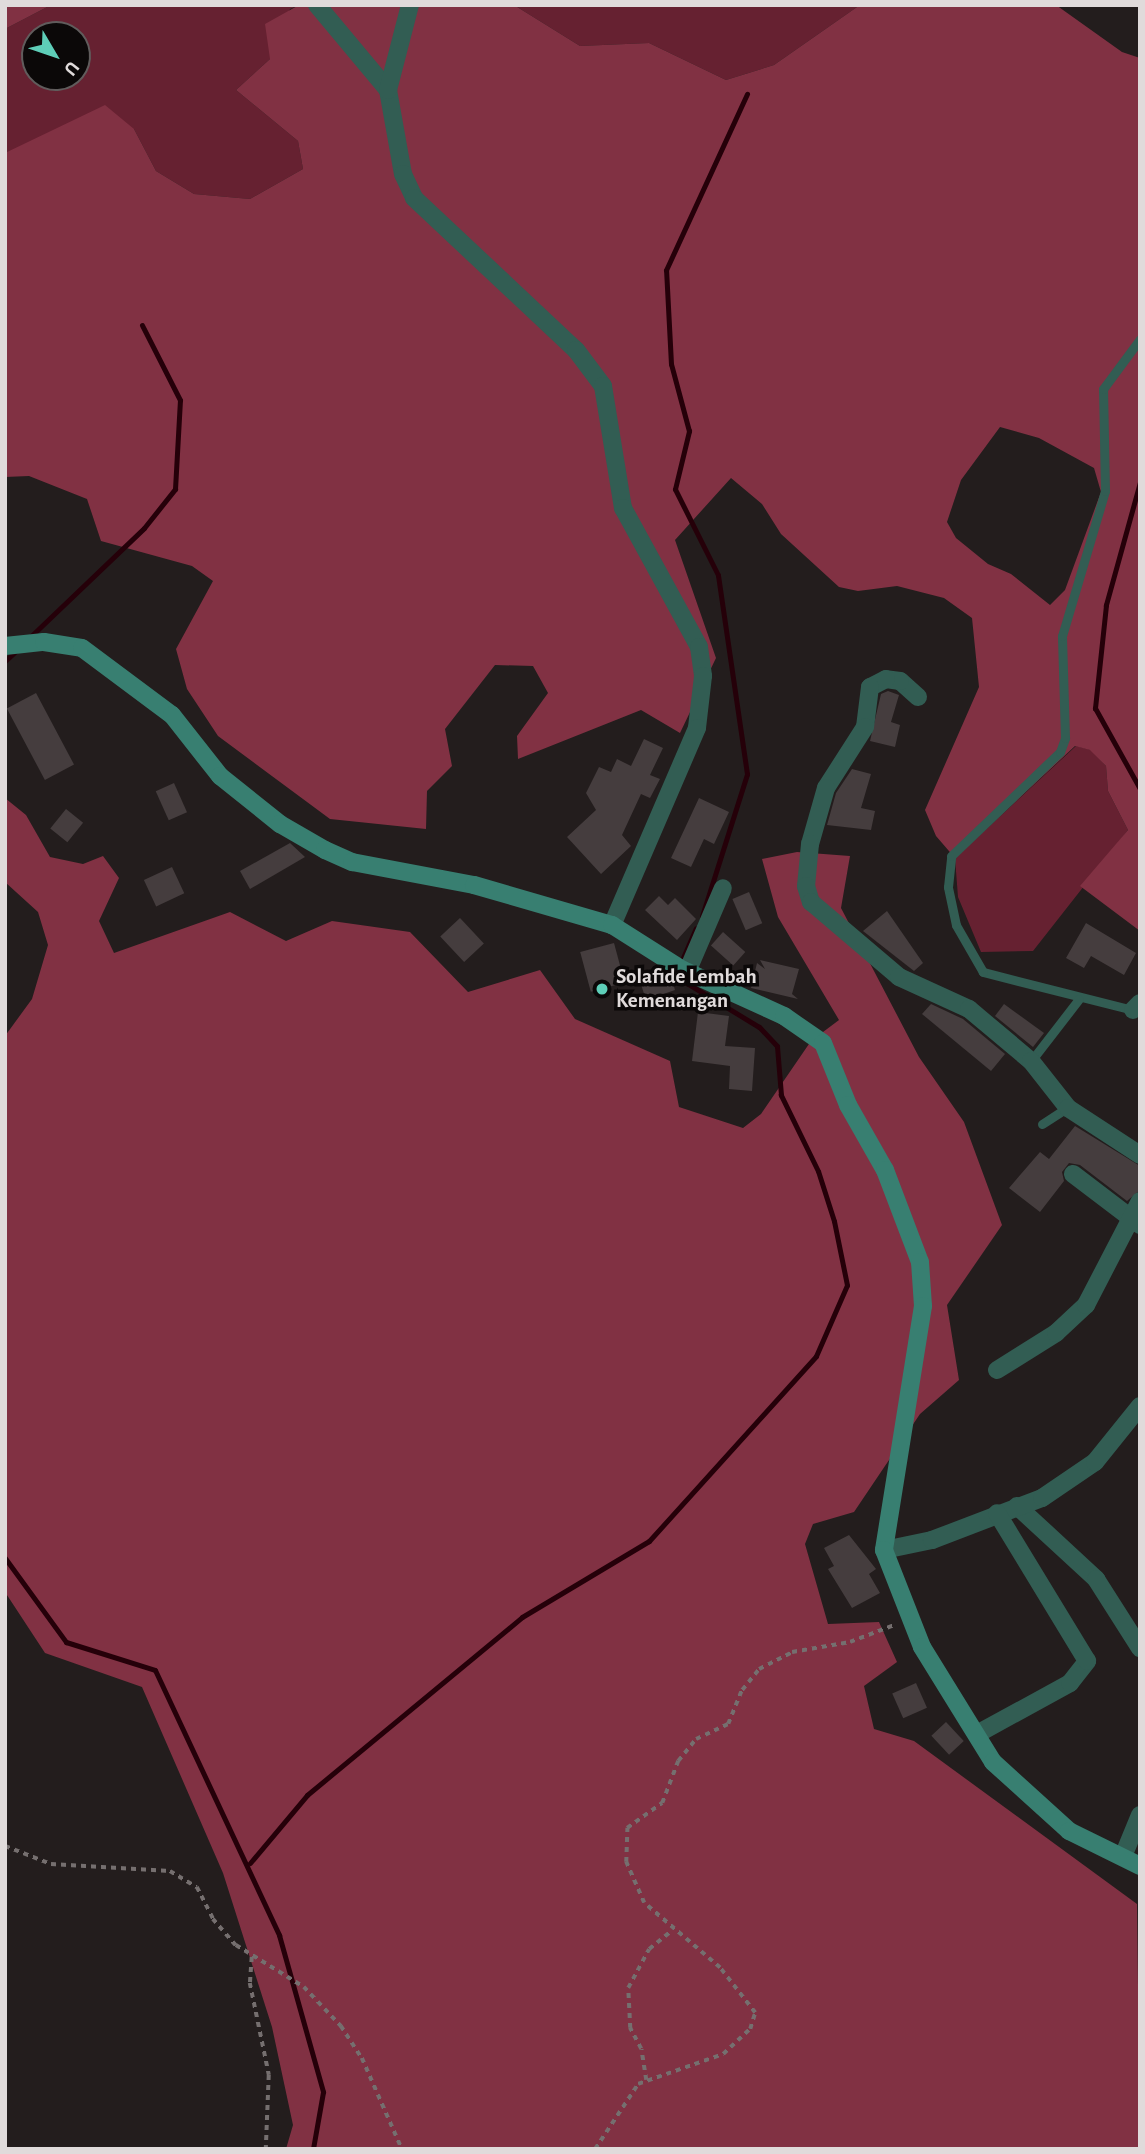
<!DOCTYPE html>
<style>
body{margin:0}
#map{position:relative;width:1145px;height:2154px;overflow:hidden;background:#231d1d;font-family:"Alegreya Sans",sans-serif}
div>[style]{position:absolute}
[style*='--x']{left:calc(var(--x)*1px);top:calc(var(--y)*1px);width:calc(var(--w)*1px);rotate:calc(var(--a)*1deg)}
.green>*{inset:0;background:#662131}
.forest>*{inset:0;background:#813143}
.stream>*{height:5px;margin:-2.5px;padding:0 2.5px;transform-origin:2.5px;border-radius:2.5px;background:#250009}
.building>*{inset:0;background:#453d3e;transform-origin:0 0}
.path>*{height:3.5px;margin-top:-1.75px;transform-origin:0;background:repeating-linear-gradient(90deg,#756f6f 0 5px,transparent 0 10px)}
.lane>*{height:9px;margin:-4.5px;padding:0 4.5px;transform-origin:4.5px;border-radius:4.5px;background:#325d53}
.street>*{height:18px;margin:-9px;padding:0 9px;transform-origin:9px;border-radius:9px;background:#325d53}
.secondary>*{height:18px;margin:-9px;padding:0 9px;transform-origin:9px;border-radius:9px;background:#387f71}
.dots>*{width:19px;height:19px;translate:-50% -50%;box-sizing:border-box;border:4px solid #0b0808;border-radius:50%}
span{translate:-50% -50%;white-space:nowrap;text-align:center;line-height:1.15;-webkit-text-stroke:7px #0b0808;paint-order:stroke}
.poi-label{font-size:21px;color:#e0dbdb;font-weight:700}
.left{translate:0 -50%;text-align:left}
.frame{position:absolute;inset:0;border:7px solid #e0dbdb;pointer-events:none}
.north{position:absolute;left:21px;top:21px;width:70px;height:70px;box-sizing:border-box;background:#0b0808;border:2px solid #605c5c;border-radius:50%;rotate:129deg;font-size:19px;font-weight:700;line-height:28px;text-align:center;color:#e0dbdb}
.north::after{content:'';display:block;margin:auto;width:24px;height:32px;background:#5eceb8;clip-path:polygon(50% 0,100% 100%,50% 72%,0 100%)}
</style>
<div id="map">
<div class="green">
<div style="clip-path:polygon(evenodd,51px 5px,299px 5px,290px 9px,270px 59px,236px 90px,298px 141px,303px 169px,250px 199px,194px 194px,156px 171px,134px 129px,5px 153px,5px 29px,51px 5px,35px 35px,77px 35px,77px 77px,35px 77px,35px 35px)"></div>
<div style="clip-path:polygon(514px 5px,878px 5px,857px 7px,774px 65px,726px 80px,649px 43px,580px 46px)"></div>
<div style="clip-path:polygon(1076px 746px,1091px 750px,1106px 766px,1108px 791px,1128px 830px,1033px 951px,981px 952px,958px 897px,955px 858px)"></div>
</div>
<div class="forest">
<div style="clip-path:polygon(5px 5px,51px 5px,5px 29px)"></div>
<div style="clip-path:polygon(evenodd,299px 5px,514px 5px,580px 46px,649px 43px,726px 80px,774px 65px,857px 7px,878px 5px,1056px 5px,1122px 52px,1140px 58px,1140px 931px,1080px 886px,1128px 830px,1108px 791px,1106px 766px,1090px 750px,1075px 746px,955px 858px,936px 836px,925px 810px,979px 687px,972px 618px,944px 598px,897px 586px,858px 591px,839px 587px,781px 534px,762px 504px,731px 478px,675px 540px,716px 658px,680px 733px,641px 710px,518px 759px,517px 736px,548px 693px,533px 666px,495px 665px,445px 729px,452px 766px,427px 791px,426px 829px,330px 819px,218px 736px,187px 689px,176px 649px,213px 581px,192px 566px,101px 541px,87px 499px,29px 476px,5px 477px,5px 153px,105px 105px,134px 129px,156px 171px,194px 194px,250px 199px,303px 169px,298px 141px,236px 90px,270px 59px,265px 24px,299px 5px,1000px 427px,1039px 438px,1094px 468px,1101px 492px,1065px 590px,1050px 605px,1011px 574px,988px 564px,956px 538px,947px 522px,961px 480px,1000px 427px)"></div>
<div style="clip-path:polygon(5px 798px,26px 815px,50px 857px,83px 864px,103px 856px,119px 878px,99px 921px,114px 953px,230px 912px,286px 941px,332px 921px,410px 932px,468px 992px,540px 970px,575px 1019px,670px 1061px,679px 1107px,743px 1128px,761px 1114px,811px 1041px,839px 1020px,778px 917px,762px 859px,797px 852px,850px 856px,841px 908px,919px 1057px,964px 1122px,1002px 1225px,947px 1305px,959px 1380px,920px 1414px,854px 1512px,813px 1524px,805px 1544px,828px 1624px,879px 1622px,897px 1662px,864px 1686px,874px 1729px,914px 1741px,1137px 1904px,1140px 2149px,286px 2149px,293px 2125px,272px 2027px,223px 1873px,142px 1687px,45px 1653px,5px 1592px,5px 1036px,32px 999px,48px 945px,38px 912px,5px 882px)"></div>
</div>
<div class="stream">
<div style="--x:1140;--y:482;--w:128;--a:105.5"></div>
<div style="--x:1106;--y:605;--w:104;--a:96.1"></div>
<div style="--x:1095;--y:708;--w:93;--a:60.9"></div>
<div style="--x:29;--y:638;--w:159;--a:-43.7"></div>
<div style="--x:144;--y:528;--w:50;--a:-51.5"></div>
<div style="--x:175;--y:489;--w:89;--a:-86.8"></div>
<div style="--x:180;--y:400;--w:84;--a:-116.9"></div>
<div style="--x:5;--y:661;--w:16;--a:-43"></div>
<div style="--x:702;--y:916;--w:149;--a:-72.4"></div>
<div style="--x:747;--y:774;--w:201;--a:-98.3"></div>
<div style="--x:718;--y:575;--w:96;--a:-116.6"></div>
<div style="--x:675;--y:489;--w:60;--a:-76.4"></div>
<div style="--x:689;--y:431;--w:69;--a:-105"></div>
<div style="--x:671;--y:364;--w:94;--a:-93"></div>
<div style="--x:666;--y:270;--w:194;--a:-65.3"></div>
<div style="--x:5;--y:1558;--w:104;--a:54"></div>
<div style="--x:66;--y:1642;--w:93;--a:17.5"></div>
<div style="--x:155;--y:1670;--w:293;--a:64.9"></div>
<div style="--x:279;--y:1935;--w:163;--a:74.3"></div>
<div style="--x:323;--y:2092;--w:58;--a:100"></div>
<div style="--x:250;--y:1863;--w:89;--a:-50"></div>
<div style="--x:307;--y:1795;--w:279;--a:-39.6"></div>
<div style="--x:522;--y:1617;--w:148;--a:-30.9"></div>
<div style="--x:649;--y:1541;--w:249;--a:-47.9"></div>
<div style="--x:816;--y:1356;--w:77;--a:-66.4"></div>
<div style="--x:847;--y:1285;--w:65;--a:-101.5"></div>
<div style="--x:834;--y:1221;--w:52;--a:-107.7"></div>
<div style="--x:818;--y:1171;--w:85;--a:-116"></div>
<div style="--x:781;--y:1095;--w:49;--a:-94.7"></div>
<div style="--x:777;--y:1046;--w:26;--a:-133"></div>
<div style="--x:759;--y:1027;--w:98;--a:-148.7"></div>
<div style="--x:675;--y:976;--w:52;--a:-66.4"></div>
</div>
<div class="building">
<div style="clip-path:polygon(888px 691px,899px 695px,891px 722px,900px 725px,895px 747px,870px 741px,881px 694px)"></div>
<div style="left:36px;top:693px;width:81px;height:33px;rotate:62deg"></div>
<div style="clip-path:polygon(644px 739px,663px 748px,650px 775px,660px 779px,650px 798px,641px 794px,622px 835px,631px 846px,601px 874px,567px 837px,596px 810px,586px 793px,599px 767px,611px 772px,617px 759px,631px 766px)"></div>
<div style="clip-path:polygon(852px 769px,871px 774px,861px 808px,875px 811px,871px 830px,827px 825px,836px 793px)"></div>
<div style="left:174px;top:783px;width:32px;height:20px;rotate:66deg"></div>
<div style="clip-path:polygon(699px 798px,729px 812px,714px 844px,704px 839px,691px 867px,671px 858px)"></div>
<div style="left:66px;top:809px;width:22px;height:25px;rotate:39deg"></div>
<div style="clip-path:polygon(290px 843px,305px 857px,250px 889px,240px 871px)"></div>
<div style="left:172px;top:867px;width:29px;height:31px;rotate:65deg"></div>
<div style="left:749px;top:892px;width:34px;height:18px;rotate:67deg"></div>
<div style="clip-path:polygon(659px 896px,668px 905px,675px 898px,696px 919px,677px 940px,645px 910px)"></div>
<div style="clip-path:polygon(887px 911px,923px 963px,914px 971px,863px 931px)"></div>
<div style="left:460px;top:918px;width:35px;height:27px;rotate:47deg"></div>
<div style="clip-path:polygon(1086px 923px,1136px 953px,1124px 975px,1091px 956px,1084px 968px,1066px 958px)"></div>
<div style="left:723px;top:932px;width:30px;height:18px;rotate:42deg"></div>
<div style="left:614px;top:943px;width:41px;height:35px;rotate:75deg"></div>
<div style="clip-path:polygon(760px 960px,799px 969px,792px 994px,798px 999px,751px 988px,757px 963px,765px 969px)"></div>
<div style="clip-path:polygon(659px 968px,671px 976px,675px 990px,646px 1000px,638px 975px)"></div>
<div style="clip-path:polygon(931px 1004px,963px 1019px,1005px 1054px,991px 1071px,922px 1014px)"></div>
<div style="clip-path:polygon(1004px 1004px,1044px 1033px,1033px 1047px,995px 1016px)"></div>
<div style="clip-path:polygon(698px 1012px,729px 1016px,725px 1046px,755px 1048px,752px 1091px,729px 1089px,730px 1066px,692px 1061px)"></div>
<div style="clip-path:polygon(1075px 1126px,1140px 1166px,1140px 1190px,1127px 1201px,1080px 1165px,1069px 1163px,1062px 1172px,1064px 1181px,1040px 1212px,1009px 1188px,1040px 1152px,1049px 1159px)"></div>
<div style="clip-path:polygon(849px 1535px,876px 1569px,869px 1574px,880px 1593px,852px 1608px,828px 1569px,834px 1566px,824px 1548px)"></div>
<div style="left:916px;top:1683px;width:27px;height:26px;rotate:66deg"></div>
<div style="left:946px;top:1722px;width:26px;height:20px;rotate:47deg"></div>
</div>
<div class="path">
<div style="--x:5;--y:1846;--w:49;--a:21.4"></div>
<div style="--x:51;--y:1864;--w:119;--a:3.4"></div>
<div style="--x:170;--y:1871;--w:31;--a:31"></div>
<div style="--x:197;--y:1887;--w:36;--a:63"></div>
<div style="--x:213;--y:1919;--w:35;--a:49"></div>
<div style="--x:236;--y:1945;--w:80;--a:31.7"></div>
<div style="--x:304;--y:1987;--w:54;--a:46.5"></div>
<div style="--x:341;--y:2026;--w:38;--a:57"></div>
<div style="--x:362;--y:2058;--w:99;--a:66.3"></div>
<div style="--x:252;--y:1957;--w:26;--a:94"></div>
<div style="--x:250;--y:1983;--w:94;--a:78.3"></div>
<div style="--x:269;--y:2075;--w:74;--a:92.3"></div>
<div style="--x:646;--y:2080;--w:31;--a:-99"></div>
<div style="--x:641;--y:2049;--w:24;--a:-118"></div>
<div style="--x:630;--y:2028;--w:40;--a:-92.9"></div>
<div style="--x:628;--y:1988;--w:44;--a:-61.7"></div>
<div style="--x:649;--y:1949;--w:28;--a:-39"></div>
<div style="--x:595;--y:2149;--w:78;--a:-56.5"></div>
<div style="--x:638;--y:2084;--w:90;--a:-19.4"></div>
<div style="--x:723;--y:2054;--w:37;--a:-43"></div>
<div style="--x:750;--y:2029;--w:17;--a:-73"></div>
<div style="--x:755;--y:2013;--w:57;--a:-127.9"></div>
<div style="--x:720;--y:1968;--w:100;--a:-139.5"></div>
<div style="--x:644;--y:1903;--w:45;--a:-113.7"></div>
<div style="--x:626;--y:1862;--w:34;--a:-88"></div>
<div style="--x:627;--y:1828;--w:43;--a:-35.5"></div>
<div style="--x:662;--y:1803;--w:45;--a:-69.1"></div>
<div style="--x:678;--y:1761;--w:28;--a:-51"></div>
<div style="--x:696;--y:1739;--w:35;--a:-25"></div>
<div style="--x:728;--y:1724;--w:37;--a:-68"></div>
<div style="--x:742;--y:1690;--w:27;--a:-51"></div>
<div style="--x:759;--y:1669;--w:37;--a:-27"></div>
<div style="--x:792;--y:1652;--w:59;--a:-9.8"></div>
<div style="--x:850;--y:1642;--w:47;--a:-21.1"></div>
</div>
<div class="lane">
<div style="--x:1133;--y:1010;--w:155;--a:-165.8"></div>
<div style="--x:983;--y:972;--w:54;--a:-119.9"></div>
<div style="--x:956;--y:925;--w:39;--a:-102"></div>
<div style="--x:948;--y:887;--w:31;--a:-84"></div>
<div style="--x:951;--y:856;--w:151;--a:-43.7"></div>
<div style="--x:1060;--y:752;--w:15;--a:-70"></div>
<div style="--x:1065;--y:738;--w:102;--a:-91.7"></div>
<div style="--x:1062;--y:636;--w:151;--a:-73.5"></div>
<div style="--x:1105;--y:491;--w:102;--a:-91.1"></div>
<div style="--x:1103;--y:389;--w:62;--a:-53.5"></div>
<div style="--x:1031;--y:1061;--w:78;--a:-52.3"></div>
<div style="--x:1042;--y:1124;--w:31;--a:-33"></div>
</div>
<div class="street">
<div style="--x:317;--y:5;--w:111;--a:50.1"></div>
<div style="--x:388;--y:90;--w:85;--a:79.9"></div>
<div style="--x:403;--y:174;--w:26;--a:65"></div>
<div style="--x:414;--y:198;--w:222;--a:43.2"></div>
<div style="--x:576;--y:350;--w:45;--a:53.1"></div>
<div style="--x:603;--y:386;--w:124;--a:80.7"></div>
<div style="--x:623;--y:508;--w:158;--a:61.3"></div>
<div style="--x:699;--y:647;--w:29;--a:82"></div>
<div style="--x:703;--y:676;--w:52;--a:96.6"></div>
<div style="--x:697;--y:728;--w:215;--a:113.3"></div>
<div style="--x:388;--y:90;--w:88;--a:-75.5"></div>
<div style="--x:918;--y:697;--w:24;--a:-138"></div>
<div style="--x:900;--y:681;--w:14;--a:-172"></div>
<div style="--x:886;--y:679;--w:18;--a:153"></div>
<div style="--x:870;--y:687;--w:40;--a:97.1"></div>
<div style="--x:865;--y:727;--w:72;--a:122.6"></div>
<div style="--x:826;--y:788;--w:58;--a:105.9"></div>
<div style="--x:810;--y:844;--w:42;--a:95.4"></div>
<div style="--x:806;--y:886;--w:17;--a:73"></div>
<div style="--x:811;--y:902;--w:116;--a:40.4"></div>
<div style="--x:899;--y:977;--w:77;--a:24.6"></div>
<div style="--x:969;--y:1009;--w:81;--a:40"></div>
<div style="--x:1031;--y:1061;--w:60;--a:51.8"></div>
<div style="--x:1068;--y:1108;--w:86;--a:33.1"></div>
<div style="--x:687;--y:972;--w:91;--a:-66.8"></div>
<div style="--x:1133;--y:1010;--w:10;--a:-45"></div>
<div style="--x:1073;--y:1174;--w:84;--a:37.3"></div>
<div style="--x:997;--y:1370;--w:70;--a:-32.1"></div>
<div style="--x:1056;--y:1333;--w:41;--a:-43"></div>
<div style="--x:1086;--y:1305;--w:117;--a:-62.6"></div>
<div style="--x:1017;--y:1506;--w:108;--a:42.7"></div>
<div style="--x:1096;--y:1579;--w:82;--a:57.5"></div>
<div style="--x:884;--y:1550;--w:49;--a:-11.8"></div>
<div style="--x:932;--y:1540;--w:118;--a:-20.9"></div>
<div style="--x:1042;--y:1498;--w:64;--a:-34.2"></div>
<div style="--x:1095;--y:1462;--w:72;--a:-51.2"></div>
<div style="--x:977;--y:1734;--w:106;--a:-28.7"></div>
<div style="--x:1070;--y:1683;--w:28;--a:-52"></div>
<div style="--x:1087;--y:1661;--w:173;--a:-121.3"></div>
<div style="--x:1124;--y:1854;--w:42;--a:-67.7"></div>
</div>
<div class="secondary">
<div style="--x:5;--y:646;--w:39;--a:-6"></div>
<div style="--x:44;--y:642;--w:38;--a:9"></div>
<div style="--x:82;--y:648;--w:112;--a:36.7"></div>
<div style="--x:172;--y:715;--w:78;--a:51.8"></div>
<div style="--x:220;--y:776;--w:77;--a:38.7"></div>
<div style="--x:280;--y:824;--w:52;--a:30"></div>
<div style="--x:325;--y:850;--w:30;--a:24"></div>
<div style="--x:352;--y:862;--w:124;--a:10.7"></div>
<div style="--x:474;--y:885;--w:144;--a:16.2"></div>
<div style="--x:612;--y:925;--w:84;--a:32.4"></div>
<div style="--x:683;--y:970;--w:111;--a:24.5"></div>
<div style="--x:784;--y:1016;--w:47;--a:34.7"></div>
<div style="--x:823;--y:1043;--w:67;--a:68"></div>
<div style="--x:848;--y:1105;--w:75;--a:60.4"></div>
<div style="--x:885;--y:1170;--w:98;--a:69.2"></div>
<div style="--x:920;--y:1262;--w:44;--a:86.1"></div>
<div style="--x:923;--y:1306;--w:247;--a:99.1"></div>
<div style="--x:884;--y:1550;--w:104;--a:68.6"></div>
<div style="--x:922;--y:1647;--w:135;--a:58.3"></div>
<div style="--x:993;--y:1762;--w:103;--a:42.2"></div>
<div style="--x:1069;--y:1831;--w:79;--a:26.2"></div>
</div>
<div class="dots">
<div style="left:602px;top:989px;background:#5eceb8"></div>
</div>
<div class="poi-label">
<span class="left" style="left:616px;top:989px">Solafide Lembah<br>Kemenangan</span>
</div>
<div class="frame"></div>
<div class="north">U</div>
</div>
